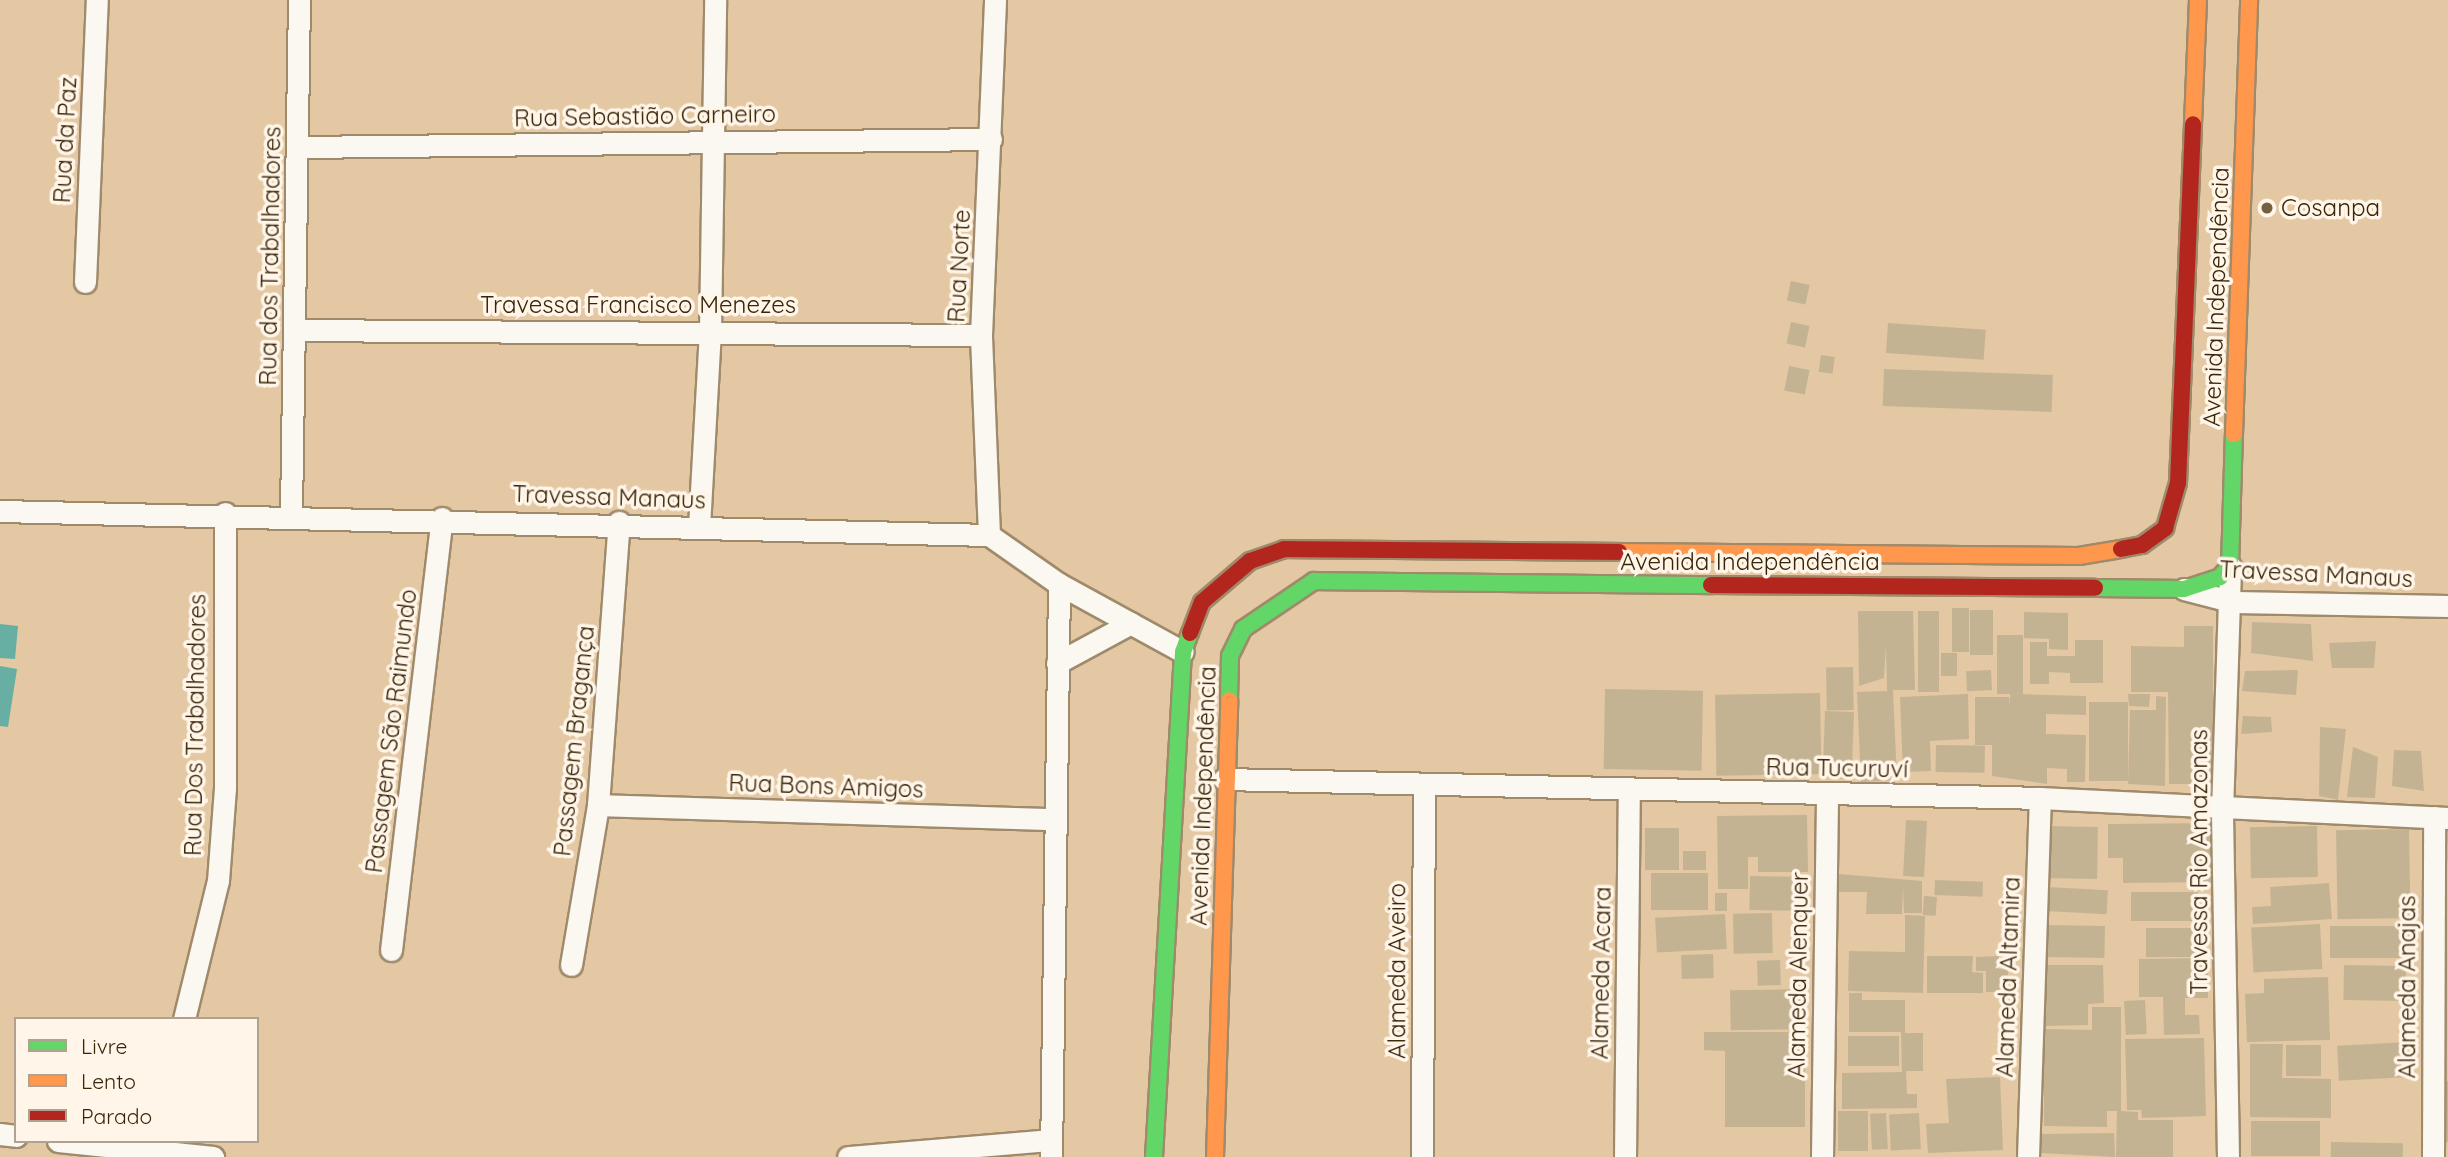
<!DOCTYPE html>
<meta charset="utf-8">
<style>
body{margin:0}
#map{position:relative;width:2448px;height:1157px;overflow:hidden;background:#e3c8a3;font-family:Quicksand,sans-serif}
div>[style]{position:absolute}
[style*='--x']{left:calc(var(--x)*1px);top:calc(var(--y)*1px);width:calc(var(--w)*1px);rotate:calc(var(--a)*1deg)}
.water>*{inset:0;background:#67afa3}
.building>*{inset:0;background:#c4b393;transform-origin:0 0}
.roads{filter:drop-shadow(2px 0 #9f8a6b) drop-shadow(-2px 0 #9f8a6b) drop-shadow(0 2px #9f8a6b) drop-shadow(0 -2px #9f8a6b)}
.street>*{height:21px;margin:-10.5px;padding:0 10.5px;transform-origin:10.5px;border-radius:10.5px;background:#fbf7f1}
.fast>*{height:16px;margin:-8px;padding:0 8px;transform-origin:8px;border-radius:8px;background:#63d668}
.slow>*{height:16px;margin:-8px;padding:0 8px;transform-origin:8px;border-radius:8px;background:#ff974d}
.jam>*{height:16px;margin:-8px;padding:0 8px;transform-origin:8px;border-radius:8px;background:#b3261e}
.dots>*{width:19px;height:19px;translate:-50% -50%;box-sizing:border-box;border:4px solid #fff5e8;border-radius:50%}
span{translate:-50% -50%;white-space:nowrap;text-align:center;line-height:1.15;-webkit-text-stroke:7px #fff5e8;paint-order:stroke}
.street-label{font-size:24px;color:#392609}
.poi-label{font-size:24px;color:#392609}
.left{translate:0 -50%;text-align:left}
.legend{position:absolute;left:14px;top:1017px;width:245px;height:126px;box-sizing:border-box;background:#fff5e8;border:2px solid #b0a28f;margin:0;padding:9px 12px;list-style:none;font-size:21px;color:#392609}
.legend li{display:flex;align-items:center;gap:14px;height:35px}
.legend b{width:35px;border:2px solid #b0a28f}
</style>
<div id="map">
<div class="water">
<div style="clip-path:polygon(0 624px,18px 626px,15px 659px,0 658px)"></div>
<div style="clip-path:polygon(0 666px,17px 669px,8px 727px,0 726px)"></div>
</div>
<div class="building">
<div style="left:1791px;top:281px;width:19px;height:20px;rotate:12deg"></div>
<div style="left:1791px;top:322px;width:19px;height:22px;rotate:12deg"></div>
<div style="left:1888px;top:323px;width:98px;height:30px;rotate:4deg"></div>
<div style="left:1821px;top:355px;width:14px;height:17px;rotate:8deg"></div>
<div style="left:1789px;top:366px;width:21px;height:25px;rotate:11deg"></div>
<div style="left:1884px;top:369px;width:169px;height:37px;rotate:2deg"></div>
<div style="left:1952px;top:608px;width:17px;height:44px"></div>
<div style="left:1970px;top:610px;width:23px;height:45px"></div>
<div style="clip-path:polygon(1858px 611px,1913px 611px,1915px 690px,1893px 690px,1897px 780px,1861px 782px,1857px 692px,1887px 691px,1886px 646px,1884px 678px,1859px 686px)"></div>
<div style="left:1918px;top:611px;width:21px;height:81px"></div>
<div style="clip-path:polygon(2024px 612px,2068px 613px,2068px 650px,2049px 649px,2049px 639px,2024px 638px)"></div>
<div style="clip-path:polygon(2252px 622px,2311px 624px,2313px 661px,2251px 653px)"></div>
<div style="clip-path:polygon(2184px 626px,2213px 626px,2213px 784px,2169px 784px,2168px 692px,2131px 692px,2131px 646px,2184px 647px)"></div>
<div style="clip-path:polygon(1997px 635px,2023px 635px,2023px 694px,2015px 694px,2086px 696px,2086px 715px,2046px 714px,2046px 734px,2086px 735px,2085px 782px,2067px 782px,2067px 769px,2047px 768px,2047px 784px,1992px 776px,1992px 745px,1975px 745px,1975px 697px,2009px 697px,2010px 706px,2010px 694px,1997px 694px)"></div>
<div style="clip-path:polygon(2075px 640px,2103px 640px,2103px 683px,2070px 683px,2070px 673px,2049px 672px,2049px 684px,2030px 684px,2030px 642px,2047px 642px,2047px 656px,2075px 656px)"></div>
<div style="clip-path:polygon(2376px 641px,2374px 668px,2332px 668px,2329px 643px)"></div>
<div style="left:1941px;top:653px;width:16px;height:23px"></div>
<div style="left:1853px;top:667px;width:43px;height:27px;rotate:89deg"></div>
<div style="left:1991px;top:670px;width:20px;height:25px;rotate:87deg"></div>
<div style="clip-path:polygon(2298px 670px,2296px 695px,2242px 691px,2245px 671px)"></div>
<div style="left:1605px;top:689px;width:98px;height:80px;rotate:1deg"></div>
<div style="left:1820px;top:693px;width:81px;height:105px;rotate:89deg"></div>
<div style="clip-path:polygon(1968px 694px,1969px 739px,1930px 741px,1931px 771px,1903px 772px,1900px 697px)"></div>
<div style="clip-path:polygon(2128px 694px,2150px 694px,2149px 707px,2129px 706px)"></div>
<div style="clip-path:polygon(2156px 696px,2166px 697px,2165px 786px,2128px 784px,2130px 710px,2156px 710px)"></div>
<div style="left:2089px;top:702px;width:39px;height:79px"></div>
<div style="left:1825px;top:711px;width:29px;height:67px;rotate:2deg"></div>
<div style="clip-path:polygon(2243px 716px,2271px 717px,2272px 732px,2241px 734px)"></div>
<div style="clip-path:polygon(2320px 727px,2346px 729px,2338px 800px,2319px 796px)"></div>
<div style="left:1936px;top:745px;width:49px;height:27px;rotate:1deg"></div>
<div style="clip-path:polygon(2353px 747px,2378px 757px,2375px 798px,2347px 797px)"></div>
<div style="clip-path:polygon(2394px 750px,2421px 751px,2424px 791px,2392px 786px)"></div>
<div style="clip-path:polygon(1807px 815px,1808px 872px,1758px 872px,1758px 857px,1748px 857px,1748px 889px,1718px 889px,1717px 816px)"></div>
<div style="left:1906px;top:820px;width:21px;height:56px;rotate:3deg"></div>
<div style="clip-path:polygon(2216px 823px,2217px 882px,2123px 883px,2123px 858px,2108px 858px,2108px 824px)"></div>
<div style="left:2044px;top:826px;width:54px;height:52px;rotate:1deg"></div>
<div style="left:2317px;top:826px;width:51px;height:67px;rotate:89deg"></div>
<div style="left:1645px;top:828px;width:34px;height:42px"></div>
<div style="left:2409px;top:829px;width:89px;height:73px;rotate:89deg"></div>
<div style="left:1683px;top:851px;width:23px;height:19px"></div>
<div style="left:1708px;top:873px;width:37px;height:57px;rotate:90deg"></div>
<div style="clip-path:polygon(1839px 874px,1922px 881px,1922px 913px,1904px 913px,1903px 887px,1902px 914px,1866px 914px,1867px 892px,1839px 892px)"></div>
<div style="left:1750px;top:876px;width:58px;height:34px;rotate:1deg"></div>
<div style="left:1935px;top:880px;width:48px;height:15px;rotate:2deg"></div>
<div style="clip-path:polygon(2329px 883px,2332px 919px,2253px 924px,2252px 907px,2271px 906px,2270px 887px)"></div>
<div style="left:2047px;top:887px;width:61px;height:24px;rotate:3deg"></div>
<div style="left:2131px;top:892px;width:67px;height:29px"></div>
<div style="left:1715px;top:893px;width:12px;height:18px"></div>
<div style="left:1924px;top:896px;width:13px;height:19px;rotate:4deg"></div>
<div style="left:1772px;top:913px;width:40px;height:39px;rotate:89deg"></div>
<div style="left:1725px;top:914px;width:35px;height:70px;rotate:87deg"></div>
<div style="clip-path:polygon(1905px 915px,1925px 916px,1923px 993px,1848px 991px,1849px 951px,1905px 952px)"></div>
<div style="left:2320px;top:924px;width:45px;height:69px;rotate:87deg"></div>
<div style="left:2046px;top:925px;width:59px;height:32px;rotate:1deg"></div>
<div style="left:2330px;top:926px;width:81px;height:32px"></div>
<div style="left:2146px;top:928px;width:53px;height:29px"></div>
<div style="left:1713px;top:954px;width:24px;height:32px;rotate:88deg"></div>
<div style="clip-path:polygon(1927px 956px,1973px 956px,1972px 972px,1983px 973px,1983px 993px,1927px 993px)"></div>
<div style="clip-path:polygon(1999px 956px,1999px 969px,2008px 969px,2008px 992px,1986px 992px,1986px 971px,1976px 971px,1976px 957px)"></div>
<div style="clip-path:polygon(2208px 958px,2208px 998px,2185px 998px,2185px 1015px,2199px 1015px,2200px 1034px,2164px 1035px,2163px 997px,2139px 997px,2139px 959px)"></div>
<div style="left:1780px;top:960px;width:25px;height:23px;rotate:88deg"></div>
<div style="clip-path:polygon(2044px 965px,2103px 965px,2104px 1003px,2088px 1004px,2088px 1025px,2046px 1026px)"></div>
<div style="left:2344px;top:965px;width:62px;height:35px;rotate:1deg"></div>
<div style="clip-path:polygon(2328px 977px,2330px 1040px,2247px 1042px,2245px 994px,2264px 993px,2264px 979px)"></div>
<div style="left:1804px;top:989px;width:40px;height:74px;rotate:89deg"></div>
<div style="clip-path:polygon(1849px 993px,1862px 993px,1862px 1000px,1905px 1000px,1905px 1033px,1923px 1033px,1923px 1071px,1906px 1071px,1907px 1094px,1917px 1094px,1917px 1108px,1842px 1109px,1842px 1073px,1902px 1072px,1901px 1032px,1849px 1032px)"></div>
<div style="left:2145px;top:1000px;width:34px;height:21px;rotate:87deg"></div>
<div style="clip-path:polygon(2092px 1007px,2121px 1007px,2121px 1111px,2138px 1112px,2138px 1120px,2173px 1120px,2173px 1157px,2116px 1157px,2117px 1111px,2107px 1111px,2107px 1127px,2044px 1126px,2044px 1029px,2092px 1030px)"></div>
<div style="clip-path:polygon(1704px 1032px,1805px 1032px,1805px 1127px,1725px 1127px,1725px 1051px,1704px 1050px)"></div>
<div style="left:1848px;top:1036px;width:51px;height:30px"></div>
<div style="clip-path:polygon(2204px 1038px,2206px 1116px,2142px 1118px,2141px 1110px,2127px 1110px,2125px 1039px)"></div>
<div style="left:2408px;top:1042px;width:35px;height:71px;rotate:87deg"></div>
<div style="clip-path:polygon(2250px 1044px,2283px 1044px,2282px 1078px,2331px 1079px,2331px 1118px,2250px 1117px)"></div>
<div style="left:2286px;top:1045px;width:35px;height:31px"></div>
<div style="clip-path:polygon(2000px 1077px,2003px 1150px,1928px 1153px,1926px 1124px,1949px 1123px,1946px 1079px)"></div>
<div style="clip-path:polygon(2445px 1081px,2448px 1081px,2448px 1142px,2446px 1142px)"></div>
<div style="left:1868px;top:1111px;width:40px;height:30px;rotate:90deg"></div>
<div style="left:1886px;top:1113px;width:36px;height:16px;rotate:87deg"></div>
<div style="left:1919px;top:1113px;width:36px;height:30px;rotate:87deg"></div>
<div style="left:2251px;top:1121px;width:69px;height:35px"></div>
<div style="clip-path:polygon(2114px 1133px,2115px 1157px,2042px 1153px,2041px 1134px)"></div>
<div style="left:2331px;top:1142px;width:72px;height:15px;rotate:1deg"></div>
</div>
<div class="roads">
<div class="street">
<div style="--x:299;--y:147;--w:692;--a:-0.66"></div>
<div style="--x:85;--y:282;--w:282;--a:-87.6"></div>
<div style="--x:295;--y:330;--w:686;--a:0.42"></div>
<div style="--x:0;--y:511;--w:989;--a:1.39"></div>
<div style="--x:989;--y:535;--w:85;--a:35"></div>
<div style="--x:1059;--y:584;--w:141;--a:28.7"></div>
<div style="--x:291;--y:513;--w:513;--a:-89.11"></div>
<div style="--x:699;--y:527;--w:196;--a:-86.8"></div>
<div style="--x:710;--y:331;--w:331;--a:-89.1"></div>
<div style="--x:989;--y:535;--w:200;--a:-92.3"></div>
<div style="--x:981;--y:335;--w:335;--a:-87.6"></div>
<div style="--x:2184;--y:589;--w:52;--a:14.6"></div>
<div style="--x:2234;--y:602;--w:214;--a:1.1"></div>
<div style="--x:1057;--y:663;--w:84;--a:-28.4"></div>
<div style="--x:1224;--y:779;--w:816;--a:1.33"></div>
<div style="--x:2040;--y:798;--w:408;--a:2.8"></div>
<div style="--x:598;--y:805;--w:454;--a:1.8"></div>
<div style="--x:391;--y:950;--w:435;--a:-83.3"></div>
<div style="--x:571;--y:965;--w:162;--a:-80.4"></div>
<div style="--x:598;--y:805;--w:284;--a:-85.8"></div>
<div style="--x:184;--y:1019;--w:142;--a:-76.2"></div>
<div style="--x:218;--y:881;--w:93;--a:-85.7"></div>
<div style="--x:225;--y:788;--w:275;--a:-90"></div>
<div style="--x:0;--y:1134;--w:16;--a:7"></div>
<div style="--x:58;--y:1141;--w:156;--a:5.9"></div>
<div style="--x:848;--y:1157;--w:203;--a:-4.8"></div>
<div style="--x:1051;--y:1157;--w:573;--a:-89.2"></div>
<div style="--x:1422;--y:1157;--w:372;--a:-89.7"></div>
<div style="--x:1625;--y:1157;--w:368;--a:-89.4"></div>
<div style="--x:1822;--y:1157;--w:363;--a:-89.2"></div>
<div style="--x:2028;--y:1157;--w:359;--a:-88.1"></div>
<div style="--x:2228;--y:1157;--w:346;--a:-91"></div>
<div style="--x:2222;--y:811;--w:245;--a:-88.1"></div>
<div style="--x:2433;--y:1157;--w:340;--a:-89.8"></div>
</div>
<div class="fast">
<div style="--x:2095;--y:588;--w:89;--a:0.6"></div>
<div style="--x:2184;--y:589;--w:38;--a:-18"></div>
<div style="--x:2220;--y:577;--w:15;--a:-48"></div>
<div style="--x:2230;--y:566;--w:132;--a:-88.3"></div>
<div style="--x:1229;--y:700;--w:44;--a:-88.7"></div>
<div style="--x:1230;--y:656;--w:30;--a:-64"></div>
<div style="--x:1243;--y:629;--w:86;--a:-34.1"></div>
<div style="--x:1314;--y:581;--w:397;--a:0.6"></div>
<div style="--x:1154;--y:1157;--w:506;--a:-86.71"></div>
<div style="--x:1183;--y:652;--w:20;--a:-70"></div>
</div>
<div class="slow">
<div style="--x:2193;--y:124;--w:124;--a:-87.7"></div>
<div style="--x:2234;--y:434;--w:434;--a:-88"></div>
<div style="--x:1619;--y:552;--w:460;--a:0.5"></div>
<div style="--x:2079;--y:556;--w:43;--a:-9.5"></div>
<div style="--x:1215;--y:1157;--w:457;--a:-88.2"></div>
</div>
<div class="jam">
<div style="--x:2121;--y:549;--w:21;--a:-11"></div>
<div style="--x:2142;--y:545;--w:29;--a:-36"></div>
<div style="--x:2165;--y:528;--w:47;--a:-73.9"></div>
<div style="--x:2178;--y:483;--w:359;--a:-87.6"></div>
<div style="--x:1711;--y:585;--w:384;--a:0.4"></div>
<div style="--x:1190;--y:633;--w:33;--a:-69"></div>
<div style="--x:1202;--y:602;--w:63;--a:-40.5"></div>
<div style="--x:1250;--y:561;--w:36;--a:-19"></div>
<div style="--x:1284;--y:549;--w:335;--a:0.5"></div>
</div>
</div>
<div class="dots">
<div style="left:2267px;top:208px;background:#745f3f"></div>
</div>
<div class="street-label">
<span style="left:645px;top:116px;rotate:-1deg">Rua Sebastião Carneiro</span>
<span style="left:65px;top:140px;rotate:-87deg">Rua da Paz</span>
<span style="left:270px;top:256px;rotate:-89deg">Rua dos Trabalhadores</span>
<span style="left:959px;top:266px;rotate:-87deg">Rua Norte</span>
<span style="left:2216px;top:297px;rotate:-88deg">Avenida Independência</span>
<span style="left:638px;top:305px">Travessa Francisco Menezes</span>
<span style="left:609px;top:497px;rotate:2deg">Travessa Manaus</span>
<span style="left:1750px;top:562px">Avenida Independência</span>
<span style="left:2316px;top:574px;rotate:3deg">Travessa Manaus</span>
<span style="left:195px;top:725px;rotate:-89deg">Rua Dos Trabalhadores</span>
<span style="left:391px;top:731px;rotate:-83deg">Passagem São Raimundo</span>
<span style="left:574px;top:741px;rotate:-84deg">Passagem Bragança</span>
<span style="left:1837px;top:768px;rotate:1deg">Rua Tucuruví</span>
<span style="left:826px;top:786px;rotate:2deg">Rua Bons Amigos</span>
<span style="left:1203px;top:796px;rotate:-88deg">Avenida Independência</span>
<span style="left:2199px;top:862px;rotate:-90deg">Travessa Rio Amazonas</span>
<span style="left:1397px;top:971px;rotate:-90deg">Alameda Aveiro</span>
<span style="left:1601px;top:973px;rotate:-89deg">Alameda Acara</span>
<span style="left:1798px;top:975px;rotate:-89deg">Alameda Alenquer</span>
<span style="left:2008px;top:977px;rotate:-88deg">Alameda Altamira</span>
<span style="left:2407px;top:987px;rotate:-90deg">Alameda Anajas</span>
</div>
<div class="poi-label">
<span class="left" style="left:2281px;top:208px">Cosanpa</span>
</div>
<ul class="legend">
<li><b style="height:9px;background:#63d668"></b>Livre</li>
<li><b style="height:9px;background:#ff974d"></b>Lento</li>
<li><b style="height:9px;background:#b3261e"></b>Parado</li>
</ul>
</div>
